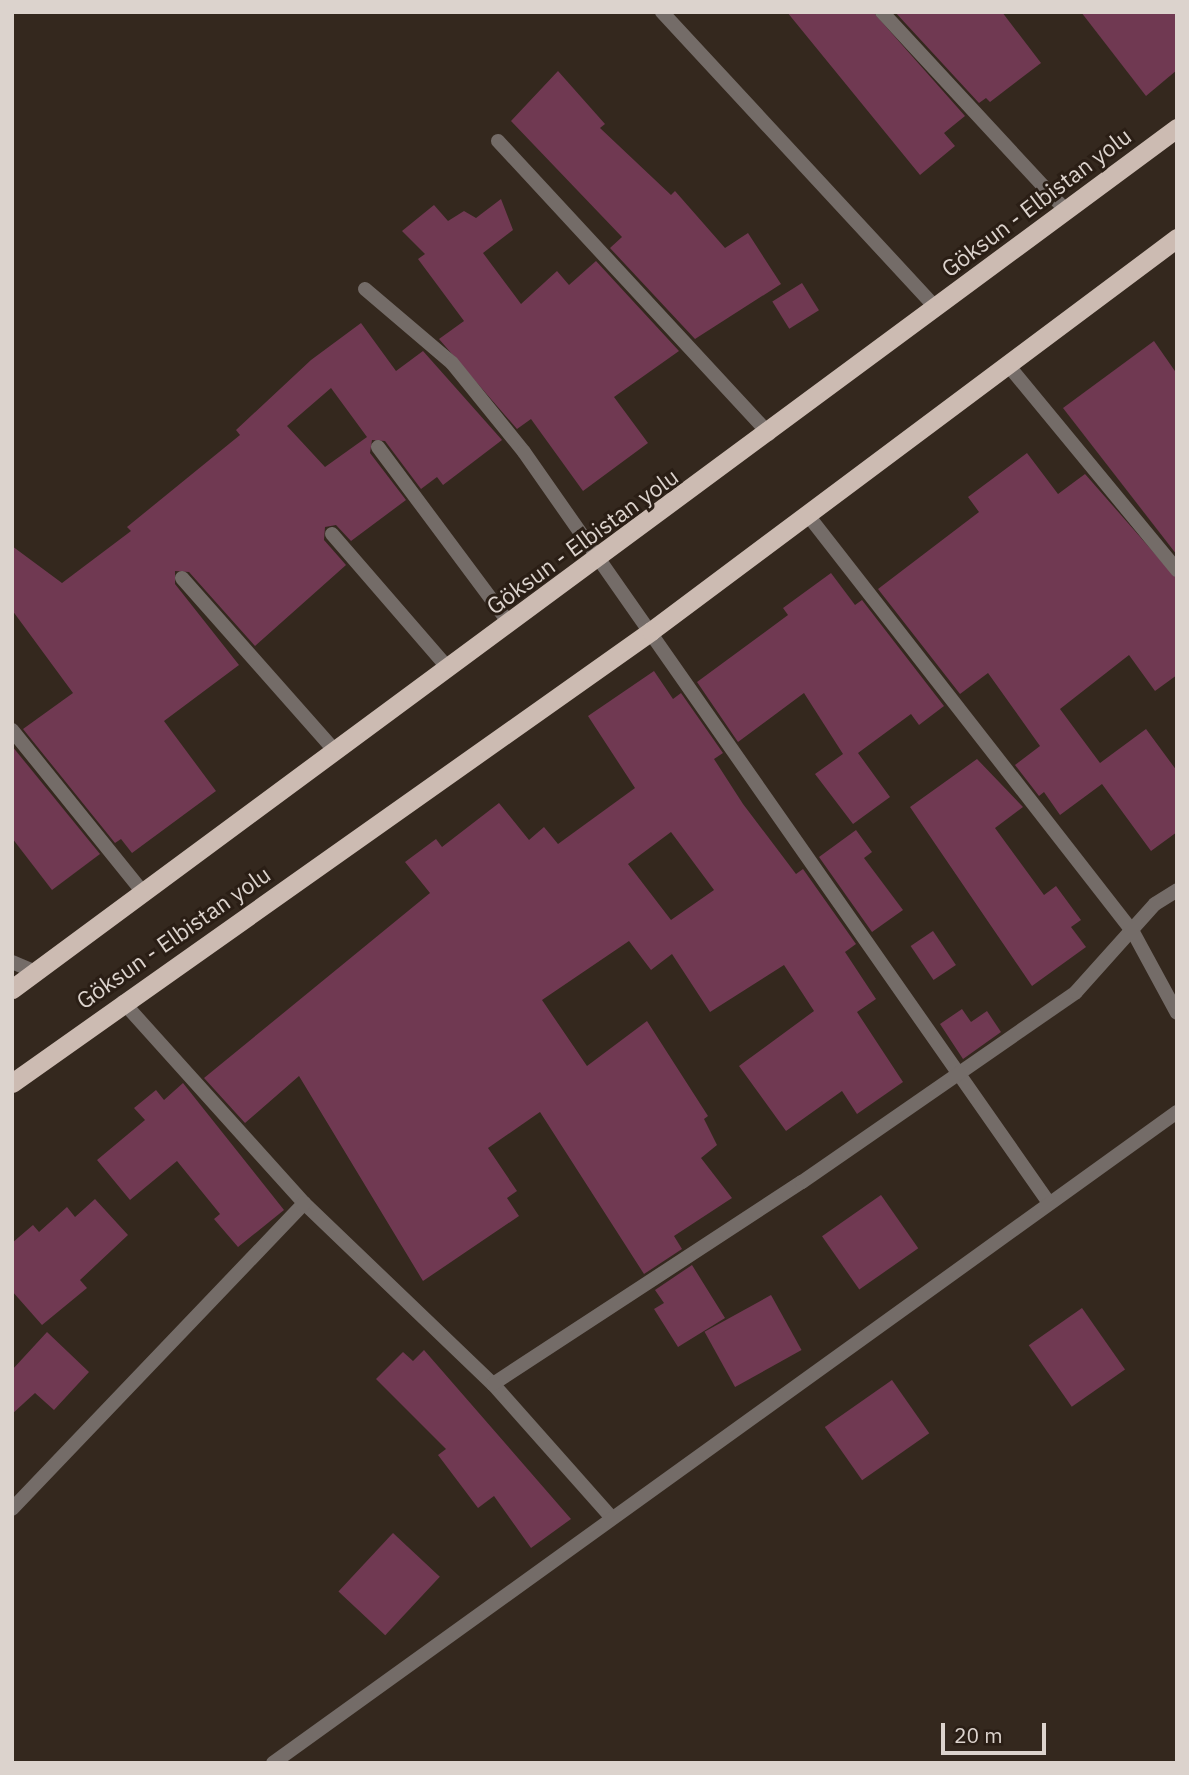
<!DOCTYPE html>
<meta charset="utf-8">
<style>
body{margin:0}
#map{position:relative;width:1189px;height:1775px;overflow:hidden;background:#34281e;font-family:"IBM Plex Sans",sans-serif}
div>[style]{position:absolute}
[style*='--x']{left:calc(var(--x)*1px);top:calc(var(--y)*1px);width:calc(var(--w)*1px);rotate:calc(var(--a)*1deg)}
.building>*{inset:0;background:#703952;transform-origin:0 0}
.service>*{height:14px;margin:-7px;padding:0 7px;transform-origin:7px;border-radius:7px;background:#746c68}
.minor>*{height:14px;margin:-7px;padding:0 7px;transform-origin:7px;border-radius:7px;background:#746c68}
.trunk>*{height:19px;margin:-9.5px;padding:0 9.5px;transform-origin:9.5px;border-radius:9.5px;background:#ccbbb2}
span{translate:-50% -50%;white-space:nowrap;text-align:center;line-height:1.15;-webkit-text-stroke:6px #2a1e15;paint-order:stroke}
.street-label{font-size:23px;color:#dcd3cd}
.frame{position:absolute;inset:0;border:14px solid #dcd3cd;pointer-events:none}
.scale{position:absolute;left:941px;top:1723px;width:105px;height:32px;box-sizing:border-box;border:4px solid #dcd3cd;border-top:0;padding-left:9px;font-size:21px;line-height:24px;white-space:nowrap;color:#dcd3cd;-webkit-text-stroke:5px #2a1e15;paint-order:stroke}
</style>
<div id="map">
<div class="building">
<div style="clip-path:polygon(787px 12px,873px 12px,965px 116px,944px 133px,955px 146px,920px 175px)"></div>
<div style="clip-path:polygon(895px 12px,1002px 12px,1041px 63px,990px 102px,986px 98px,979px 103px)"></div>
<div style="clip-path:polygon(1081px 12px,1177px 12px,1177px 70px,1146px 96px)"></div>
<div style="clip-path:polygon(558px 71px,605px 124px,600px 128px,671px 195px,675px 191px,725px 248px,748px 233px,781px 284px,695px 339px,610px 248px,622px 237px,511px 121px)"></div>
<div style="clip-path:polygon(501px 199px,513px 230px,483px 253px,521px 304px,557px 271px,569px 285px,596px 261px,679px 351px,614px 397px,648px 443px,583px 491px,531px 419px,517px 429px,439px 339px,464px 321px,418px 259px,425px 254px,402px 231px,434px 205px,448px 221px,464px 211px,476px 218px)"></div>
<div style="left:802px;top:283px;width:32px;height:35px;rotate:58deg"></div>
<div style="clip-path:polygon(evenodd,361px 323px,396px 371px,423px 351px,502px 440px,443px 485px,437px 477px,421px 489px,385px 441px,372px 440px,370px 453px,406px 500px,351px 541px,336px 525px,325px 527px,324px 540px,346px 565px,255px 646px,189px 572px,175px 571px,175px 584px,239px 665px,164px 721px,216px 791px,132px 853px,121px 839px,115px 843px,23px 729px,73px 693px,12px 610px,12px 546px,62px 583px,131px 531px,127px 527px,240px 435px,236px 430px,311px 360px,361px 323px,331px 388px,367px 437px,325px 467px,287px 426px,331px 388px)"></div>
<div style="clip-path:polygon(1154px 341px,1177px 374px,1177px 555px,1063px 408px)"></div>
<div style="clip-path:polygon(1027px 453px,1058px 494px,1085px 474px,1177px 579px,1177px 675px,1155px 691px,1129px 655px,1060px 709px,1100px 763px,1146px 729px,1177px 771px,1177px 832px,1151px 851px,1102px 784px,1060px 815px,1044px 792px,1039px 796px,1015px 765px,1040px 746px,988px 673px,960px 694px,878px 589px,979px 512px,968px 497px)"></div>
<div style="clip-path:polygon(831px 573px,855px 605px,862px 600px,944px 706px,919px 725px,911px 714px,858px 753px,890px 797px,853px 824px,815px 774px,843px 754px,804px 693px,738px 742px,697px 682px,788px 615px,783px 608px)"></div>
<div style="clip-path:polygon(evenodd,654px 671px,673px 699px,681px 693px,723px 753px,714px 759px,743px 804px,796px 874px,803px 869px,856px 944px,845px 952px,876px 999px,857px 1012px,903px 1082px,857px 1114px,842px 1091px,786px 1131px,739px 1066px,814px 1011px,784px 965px,710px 1012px,672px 954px,651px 970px,629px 941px,542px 1000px,587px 1066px,647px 1021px,708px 1116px,704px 1119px,717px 1145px,701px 1158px,732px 1198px,674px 1236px,682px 1249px,644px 1274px,540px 1112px,488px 1148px,517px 1191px,507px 1198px,519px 1216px,423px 1281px,299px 1076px,245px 1123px,204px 1078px,430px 893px,405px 862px,436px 839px,442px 847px,499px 803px,529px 840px,544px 827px,558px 844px,635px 788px,588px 716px,654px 671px,671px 832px,714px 890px,671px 920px,628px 864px,671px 832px)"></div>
<div style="clip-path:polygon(12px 746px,100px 854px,52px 890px,12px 838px)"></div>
<div style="clip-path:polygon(977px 759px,1023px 807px,995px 828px,1044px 895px,1056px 886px,1081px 920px,1071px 927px,1086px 947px,1032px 986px,910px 807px)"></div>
<div style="clip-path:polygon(856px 830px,872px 852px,864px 858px,903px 910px,872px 932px,819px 857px)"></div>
<div style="left:933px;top:931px;width:41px;height:27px;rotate:56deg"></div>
<div style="clip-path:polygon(962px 1009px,971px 1022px,987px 1011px,1001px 1032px,963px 1059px,940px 1024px)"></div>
<div style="clip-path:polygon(183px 1083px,284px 1210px,238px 1247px,214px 1219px,220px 1214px,177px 1161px,130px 1200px,97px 1160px,145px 1120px,134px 1108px,156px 1090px,164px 1100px)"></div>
<div style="left:881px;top:1195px;width:65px;height:72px;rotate:55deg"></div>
<div style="clip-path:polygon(95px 1199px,128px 1235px,80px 1280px,87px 1288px,42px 1325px,12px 1291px,12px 1243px,33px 1225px,39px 1232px,67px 1207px,75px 1217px)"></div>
<div style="clip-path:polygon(692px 1265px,725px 1318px,678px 1347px,654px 1309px,664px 1303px,655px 1290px)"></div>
<div style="left:771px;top:1295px;width:63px;height:76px;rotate:61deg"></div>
<div style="left:1082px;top:1308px;width:75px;height:65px;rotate:55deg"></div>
<div style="clip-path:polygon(47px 1332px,89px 1372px,54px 1410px,35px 1393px,12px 1414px,12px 1370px)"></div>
<div style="clip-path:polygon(424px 1350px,571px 1519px,531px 1548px,494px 1496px,478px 1508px,438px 1455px,446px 1449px,376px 1379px,403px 1352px,413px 1361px)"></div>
<div style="left:892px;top:1380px;width:65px;height:82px;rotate:55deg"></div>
<div style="left:393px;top:1533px;width:64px;height:80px;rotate:43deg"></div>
</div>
<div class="service">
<div style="--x:12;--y:962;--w:25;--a:23"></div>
</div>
<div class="minor">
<div style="--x:662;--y:12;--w:403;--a:47.2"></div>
<div style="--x:882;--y:12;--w:271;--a:47.2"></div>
<div style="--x:498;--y:141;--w:399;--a:47.2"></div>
<div style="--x:365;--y:289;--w:114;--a:40.4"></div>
<div style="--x:452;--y:363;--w:114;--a:51"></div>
<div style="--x:524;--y:452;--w:916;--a:55.04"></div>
<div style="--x:1008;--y:365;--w:266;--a:50.5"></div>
<div style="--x:378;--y:447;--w:221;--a:53.3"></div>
<div style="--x:807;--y:514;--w:530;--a:52.05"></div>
<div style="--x:1133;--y:932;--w:92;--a:61.5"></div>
<div style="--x:332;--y:534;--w:179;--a:49.1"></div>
<div style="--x:182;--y:578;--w:231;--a:48.5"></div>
<div style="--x:12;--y:730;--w:207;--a:51.1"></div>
<div style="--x:123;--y:1002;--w:270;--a:48"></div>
<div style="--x:304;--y:1203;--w:262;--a:43.8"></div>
<div style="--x:493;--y:1384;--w:178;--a:48.4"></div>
<div style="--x:493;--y:1384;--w:369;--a:-33.2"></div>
<div style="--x:802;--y:1182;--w:333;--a:-34.7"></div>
<div style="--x:1076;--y:992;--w:118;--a:-48.1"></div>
<div style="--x:1155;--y:904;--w:26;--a:-32"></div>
<div style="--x:12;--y:1509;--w:423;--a:-46.3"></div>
<div style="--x:273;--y:1763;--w:1114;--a:-35.76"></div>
</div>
<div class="trunk">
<div style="--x:12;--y:989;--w:1449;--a:-36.47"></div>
<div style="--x:12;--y:1083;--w:783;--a:-35.27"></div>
<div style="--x:651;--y:631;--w:657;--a:-36.77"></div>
</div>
<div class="street-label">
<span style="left:1036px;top:202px;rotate:-37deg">Göksun - Elbistan yolu</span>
<span style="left:582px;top:541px;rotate:-36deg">Göksun - Elbistan yolu</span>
<span style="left:173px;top:937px;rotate:-35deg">Göksun - Elbistan yolu</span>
</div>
<div class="frame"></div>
<div class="scale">20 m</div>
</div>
